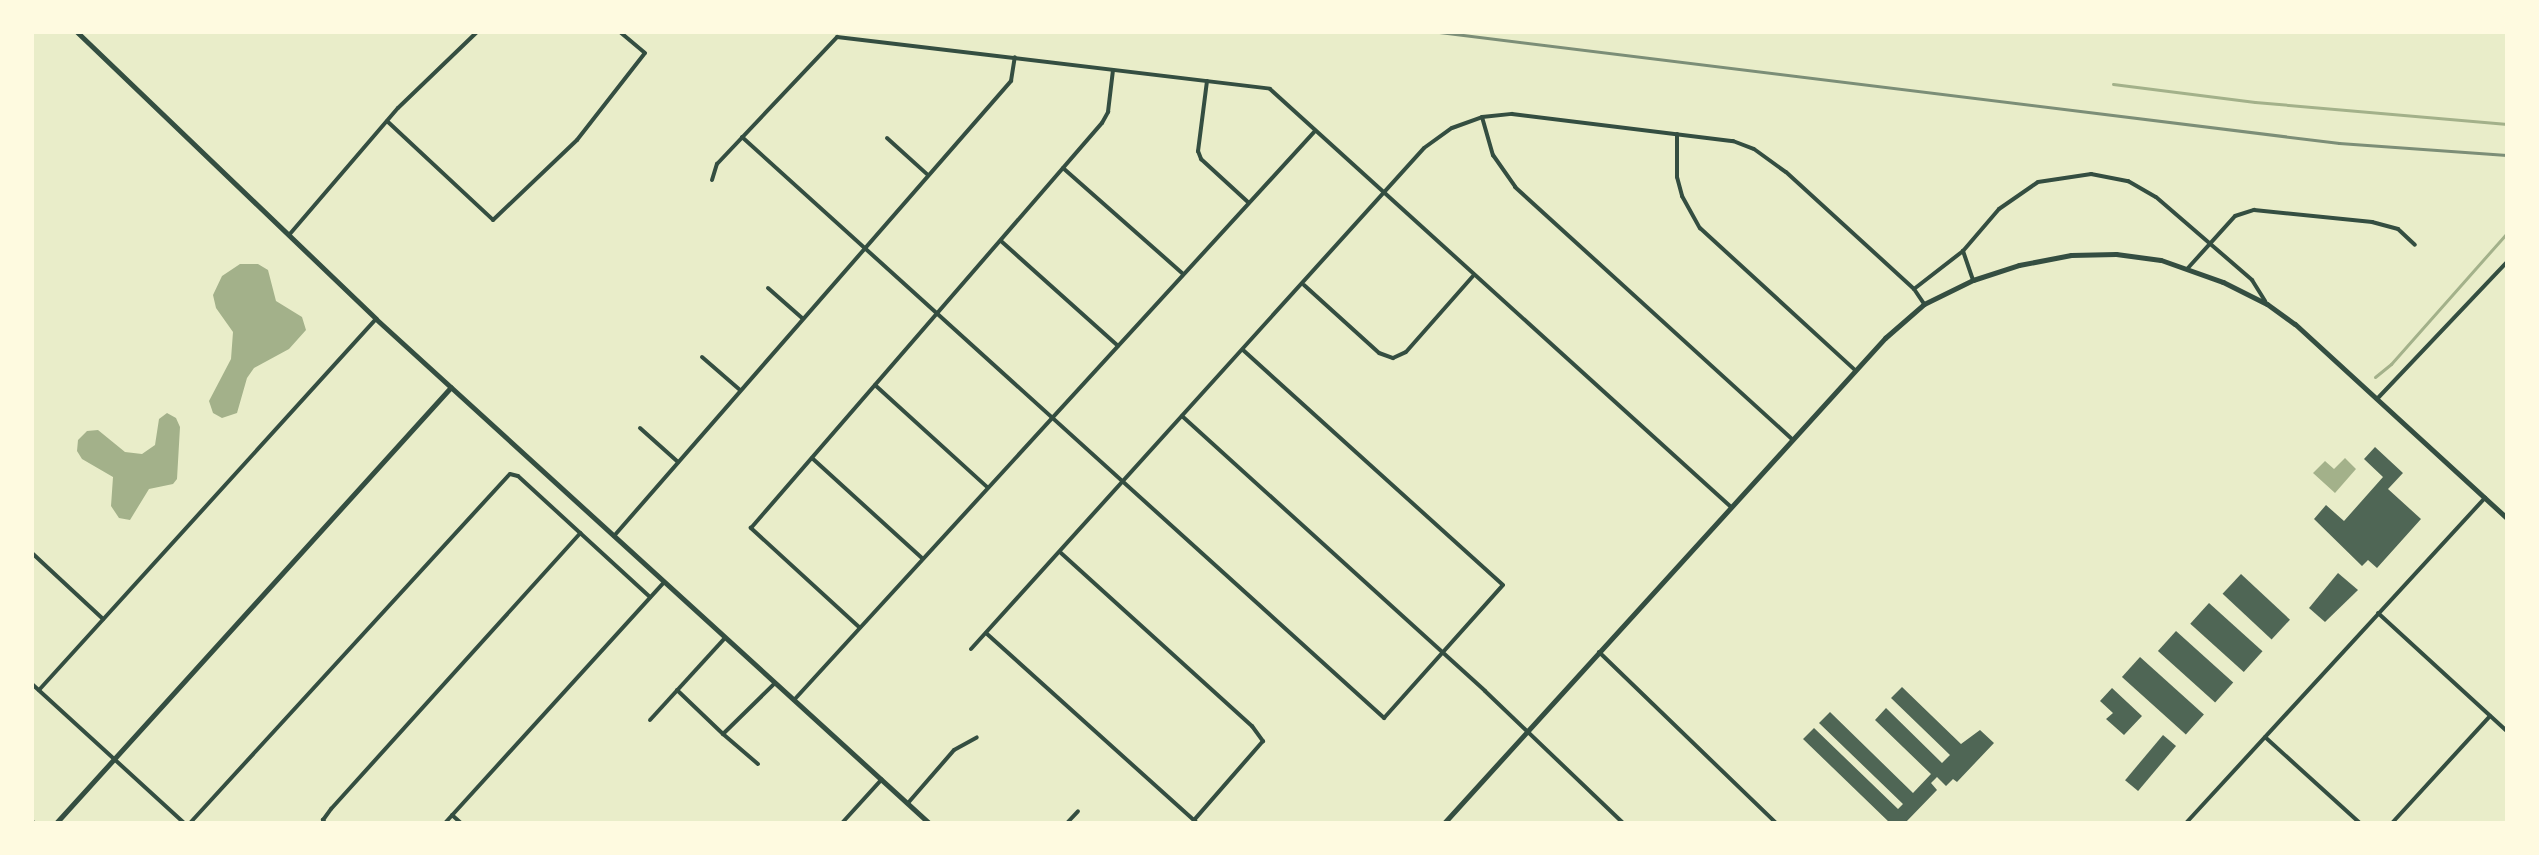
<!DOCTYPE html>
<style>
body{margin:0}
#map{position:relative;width:2539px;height:855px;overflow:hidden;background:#e9edc9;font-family:"Archivo Narrow",sans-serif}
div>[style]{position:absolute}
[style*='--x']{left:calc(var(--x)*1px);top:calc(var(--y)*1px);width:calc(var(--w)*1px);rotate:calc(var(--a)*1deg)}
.water>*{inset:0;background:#a3b18a}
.stream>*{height:3px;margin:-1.5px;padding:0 1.5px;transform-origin:1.5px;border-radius:1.5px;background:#a3b18a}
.building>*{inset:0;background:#4f6655;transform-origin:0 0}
.minor>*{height:4px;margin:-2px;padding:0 2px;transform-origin:2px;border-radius:2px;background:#344e41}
.secondary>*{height:5px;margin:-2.5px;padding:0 2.5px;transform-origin:2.5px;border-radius:2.5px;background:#344e41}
.rail>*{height:3px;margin:-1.5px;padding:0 1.5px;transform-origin:1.5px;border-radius:1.5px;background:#7c8e77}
span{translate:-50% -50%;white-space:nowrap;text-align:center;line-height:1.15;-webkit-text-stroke:8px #fefae0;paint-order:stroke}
.frame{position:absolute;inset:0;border:34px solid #fefae0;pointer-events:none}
</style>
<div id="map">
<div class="water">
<div style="clip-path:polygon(240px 264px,258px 264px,268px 270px,276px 301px,302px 317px,306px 330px,289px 349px,254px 368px,247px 378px,237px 413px,222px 418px,213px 413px,209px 401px,231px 359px,233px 332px,216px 308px,213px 295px,222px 276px)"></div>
<div style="clip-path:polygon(167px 413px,176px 418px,180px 427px,177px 479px,173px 484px,149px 489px,130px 520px,119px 518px,111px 506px,113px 477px,82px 459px,77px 451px,78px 440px,87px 431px,98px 430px,125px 452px,142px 454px,155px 445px,159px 419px)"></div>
<div style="clip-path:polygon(2345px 458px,2356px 469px,2335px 493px,2313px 473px,2325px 461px,2334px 469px)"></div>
</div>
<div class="stream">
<div style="--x:2113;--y:84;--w:143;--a:7.2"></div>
<div style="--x:2255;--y:102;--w:253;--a:5"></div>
<div style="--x:2375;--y:377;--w:21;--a:-39"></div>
<div style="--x:2391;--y:364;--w:175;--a:-48.5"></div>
</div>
<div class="building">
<div style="clip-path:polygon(2375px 447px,2403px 473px,2388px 489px,2421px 519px,2377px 568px,2368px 560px,2362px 566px,2314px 519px,2326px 505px,2344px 521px,2383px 477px,2364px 459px)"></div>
<div style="clip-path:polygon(2338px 573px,2358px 590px,2325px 622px,2309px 608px)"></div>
<div style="left:2241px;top:574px;width:67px;height:27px;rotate:43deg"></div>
<div style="left:2209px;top:603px;width:72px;height:28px;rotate:42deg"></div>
<div style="left:2176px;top:631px;width:77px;height:27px;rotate:42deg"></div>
<div style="left:2140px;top:657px;width:86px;height:27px;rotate:42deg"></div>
<div style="clip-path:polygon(1902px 687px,1961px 744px,1980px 730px,1994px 743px,1957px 782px,1953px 779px,1946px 786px,1937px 777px,1931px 783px,1937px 790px,1905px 823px,1890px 823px,1803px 739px,1814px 728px,1898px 809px,1903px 804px,1819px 723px,1830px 712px,1913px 793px,1931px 774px,1875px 720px,1886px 708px,1942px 763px,1950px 755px,1891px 698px)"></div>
<div style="clip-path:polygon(2112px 688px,2142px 716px,2124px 735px,2106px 719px,2113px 713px,2100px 701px)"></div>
<div style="left:2163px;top:735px;width:17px;height:59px;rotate:40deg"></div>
</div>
<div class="minor">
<div style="--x:1207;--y:81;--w:71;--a:97.3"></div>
<div style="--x:1198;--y:151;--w:9;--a:69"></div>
<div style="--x:1201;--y:159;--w:64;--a:42.5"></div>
<div style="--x:1482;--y:117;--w:40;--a:74"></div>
<div style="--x:1493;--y:155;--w:39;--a:55"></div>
<div style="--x:1515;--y:187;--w:374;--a:42.3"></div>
<div style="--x:387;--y:121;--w:145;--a:43"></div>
<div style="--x:493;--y:220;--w:116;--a:-43.6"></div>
<div style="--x:577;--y:140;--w:110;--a:-52"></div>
<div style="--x:645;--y:53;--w:33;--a:-140"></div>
<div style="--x:1677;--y:134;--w:43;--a:90"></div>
<div style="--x:1677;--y:177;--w:20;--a:75"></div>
<div style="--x:1682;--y:196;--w:37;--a:61"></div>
<div style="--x:1700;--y:228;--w:210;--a:42.5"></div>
<div style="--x:742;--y:137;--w:866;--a:42.14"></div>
<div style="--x:1384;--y:718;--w:178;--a:-48.2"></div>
<div style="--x:1503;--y:585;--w:350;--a:-137.9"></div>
<div style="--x:887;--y:138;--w:55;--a:42.1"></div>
<div style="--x:1063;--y:168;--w:159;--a:41.4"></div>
<div style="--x:712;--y:180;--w:17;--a:-73"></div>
<div style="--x:717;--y:164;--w:175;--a:-46.6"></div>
<div style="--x:837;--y:37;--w:436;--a:6.8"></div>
<div style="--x:1270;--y:89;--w:622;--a:42.2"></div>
<div style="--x:289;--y:235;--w:167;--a:-49.4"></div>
<div style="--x:398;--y:108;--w:110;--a:-43.9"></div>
<div style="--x:1001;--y:241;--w:157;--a:41.9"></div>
<div style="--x:2188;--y:268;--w:70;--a:-47.9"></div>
<div style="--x:2235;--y:216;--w:20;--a:-18"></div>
<div style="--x:2254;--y:210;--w:119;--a:5.8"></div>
<div style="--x:2372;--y:222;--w:27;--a:15"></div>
<div style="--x:2398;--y:229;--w:23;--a:43"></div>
<div style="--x:1973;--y:280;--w:31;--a:-109"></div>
<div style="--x:1963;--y:251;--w:55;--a:-49.4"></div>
<div style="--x:1999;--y:209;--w:47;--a:-34.7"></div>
<div style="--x:2038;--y:182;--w:54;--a:-8.6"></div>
<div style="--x:2091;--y:174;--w:38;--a:11"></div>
<div style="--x:2128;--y:181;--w:32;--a:30"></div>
<div style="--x:2156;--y:197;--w:127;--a:40.8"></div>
<div style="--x:2252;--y:280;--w:25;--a:58"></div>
<div style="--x:1304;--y:285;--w:101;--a:42.2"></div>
<div style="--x:1379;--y:353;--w:15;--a:20"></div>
<div style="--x:1393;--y:358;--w:14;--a:-25"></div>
<div style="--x:1406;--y:352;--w:103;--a:-48.6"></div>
<div style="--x:768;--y:288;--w:45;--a:41.4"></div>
<div style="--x:1914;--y:289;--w:62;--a:-37.8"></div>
<div style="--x:702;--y:357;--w:50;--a:41"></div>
<div style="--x:875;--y:385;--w:151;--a:42.3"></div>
<div style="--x:2377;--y:399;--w:189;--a:-46.5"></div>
<div style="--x:1182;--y:416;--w:409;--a:42.2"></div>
<div style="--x:1485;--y:691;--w:191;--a:43.7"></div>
<div style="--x:640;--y:428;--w:51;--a:41.8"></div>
<div style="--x:812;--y:458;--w:149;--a:42.3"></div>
<div style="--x:614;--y:536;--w:604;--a:-48.89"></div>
<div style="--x:1011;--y:81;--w:24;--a:-81"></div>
<div style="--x:32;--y:553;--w:97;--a:42.9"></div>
<div style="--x:1061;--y:553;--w:258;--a:42.2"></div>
<div style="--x:1252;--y:726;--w:19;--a:54"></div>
<div style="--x:1263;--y:741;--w:105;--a:131.1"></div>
<div style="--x:2378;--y:613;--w:175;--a:42.5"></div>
<div style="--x:859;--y:627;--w:147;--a:-137.5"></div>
<div style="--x:751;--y:528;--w:536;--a:-49.09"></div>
<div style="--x:1102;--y:123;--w:13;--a:-61"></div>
<div style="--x:1108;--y:112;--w:42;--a:-83.2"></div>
<div style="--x:986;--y:633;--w:284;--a:42"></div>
<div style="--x:971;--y:649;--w:675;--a:-47.88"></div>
<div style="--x:1424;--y:148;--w:34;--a:-36"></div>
<div style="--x:1452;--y:128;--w:32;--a:-20"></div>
<div style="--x:1482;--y:117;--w:30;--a:-6"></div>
<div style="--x:1512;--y:114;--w:223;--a:7"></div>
<div style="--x:1733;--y:141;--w:22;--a:21"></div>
<div style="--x:1754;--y:149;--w:39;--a:36"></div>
<div style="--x:1786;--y:172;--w:173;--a:42.4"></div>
<div style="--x:1914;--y:289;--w:18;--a:56"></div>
<div style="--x:1599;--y:652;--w:246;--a:44"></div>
<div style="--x:32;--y:684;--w:206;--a:42.4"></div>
<div style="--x:39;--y:690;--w:501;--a:-47.75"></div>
<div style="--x:677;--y:690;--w:64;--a:43.7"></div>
<div style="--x:723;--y:734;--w:73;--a:-44.4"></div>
<div style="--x:794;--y:700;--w:771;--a:-47.52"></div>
<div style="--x:650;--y:720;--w:111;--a:-47.6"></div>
<div style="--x:723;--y:734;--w:46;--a:40.6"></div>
<div style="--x:2265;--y:737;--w:128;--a:42.2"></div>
<div style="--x:908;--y:803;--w:70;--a:-49"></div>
<div style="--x:954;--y:750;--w:26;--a:-29"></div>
<div style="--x:452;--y:815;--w:12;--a:42"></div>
<div style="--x:32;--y:821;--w:3;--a:45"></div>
<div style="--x:190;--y:823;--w:473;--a:-47.5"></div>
<div style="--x:510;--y:474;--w:8;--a:14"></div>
<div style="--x:518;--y:476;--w:179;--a:42.5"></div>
<div style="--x:325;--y:823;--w:4;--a:-124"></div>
<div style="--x:323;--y:820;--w:14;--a:-54"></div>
<div style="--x:331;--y:809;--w:372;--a:-47.9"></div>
<div style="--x:445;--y:823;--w:326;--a:-47.7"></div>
<div style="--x:842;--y:823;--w:59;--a:-47.7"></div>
<div style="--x:1067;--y:823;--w:16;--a:-47"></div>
<div style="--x:2186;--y:823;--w:442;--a:-47.4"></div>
<div style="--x:2392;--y:823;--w:145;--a:-47.5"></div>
</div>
<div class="secondary">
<div style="--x:77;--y:32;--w:414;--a:43.8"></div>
<div style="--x:376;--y:319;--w:748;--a:42.35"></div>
<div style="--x:56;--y:823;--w:588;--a:-47.82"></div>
<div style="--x:1444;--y:823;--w:656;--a:-47.72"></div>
<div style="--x:1885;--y:338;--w:52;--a:-41.1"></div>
<div style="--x:1924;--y:304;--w:55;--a:-26.1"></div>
<div style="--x:1973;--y:280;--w:48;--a:-18.1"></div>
<div style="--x:2019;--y:265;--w:53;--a:-10.9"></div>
<div style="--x:2071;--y:255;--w:45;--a:-1.3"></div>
<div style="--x:2116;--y:254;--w:45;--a:7.6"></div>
<div style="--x:2161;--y:260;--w:66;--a:19.5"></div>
<div style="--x:2223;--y:282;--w:49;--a:26.6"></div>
<div style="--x:2267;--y:304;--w:34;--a:36"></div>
<div style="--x:2295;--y:324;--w:287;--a:42.5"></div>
</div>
<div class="rail">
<div style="--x:1439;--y:32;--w:907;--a:7.03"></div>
<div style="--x:2339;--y:143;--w:168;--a:4.1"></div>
</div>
<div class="frame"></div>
</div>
